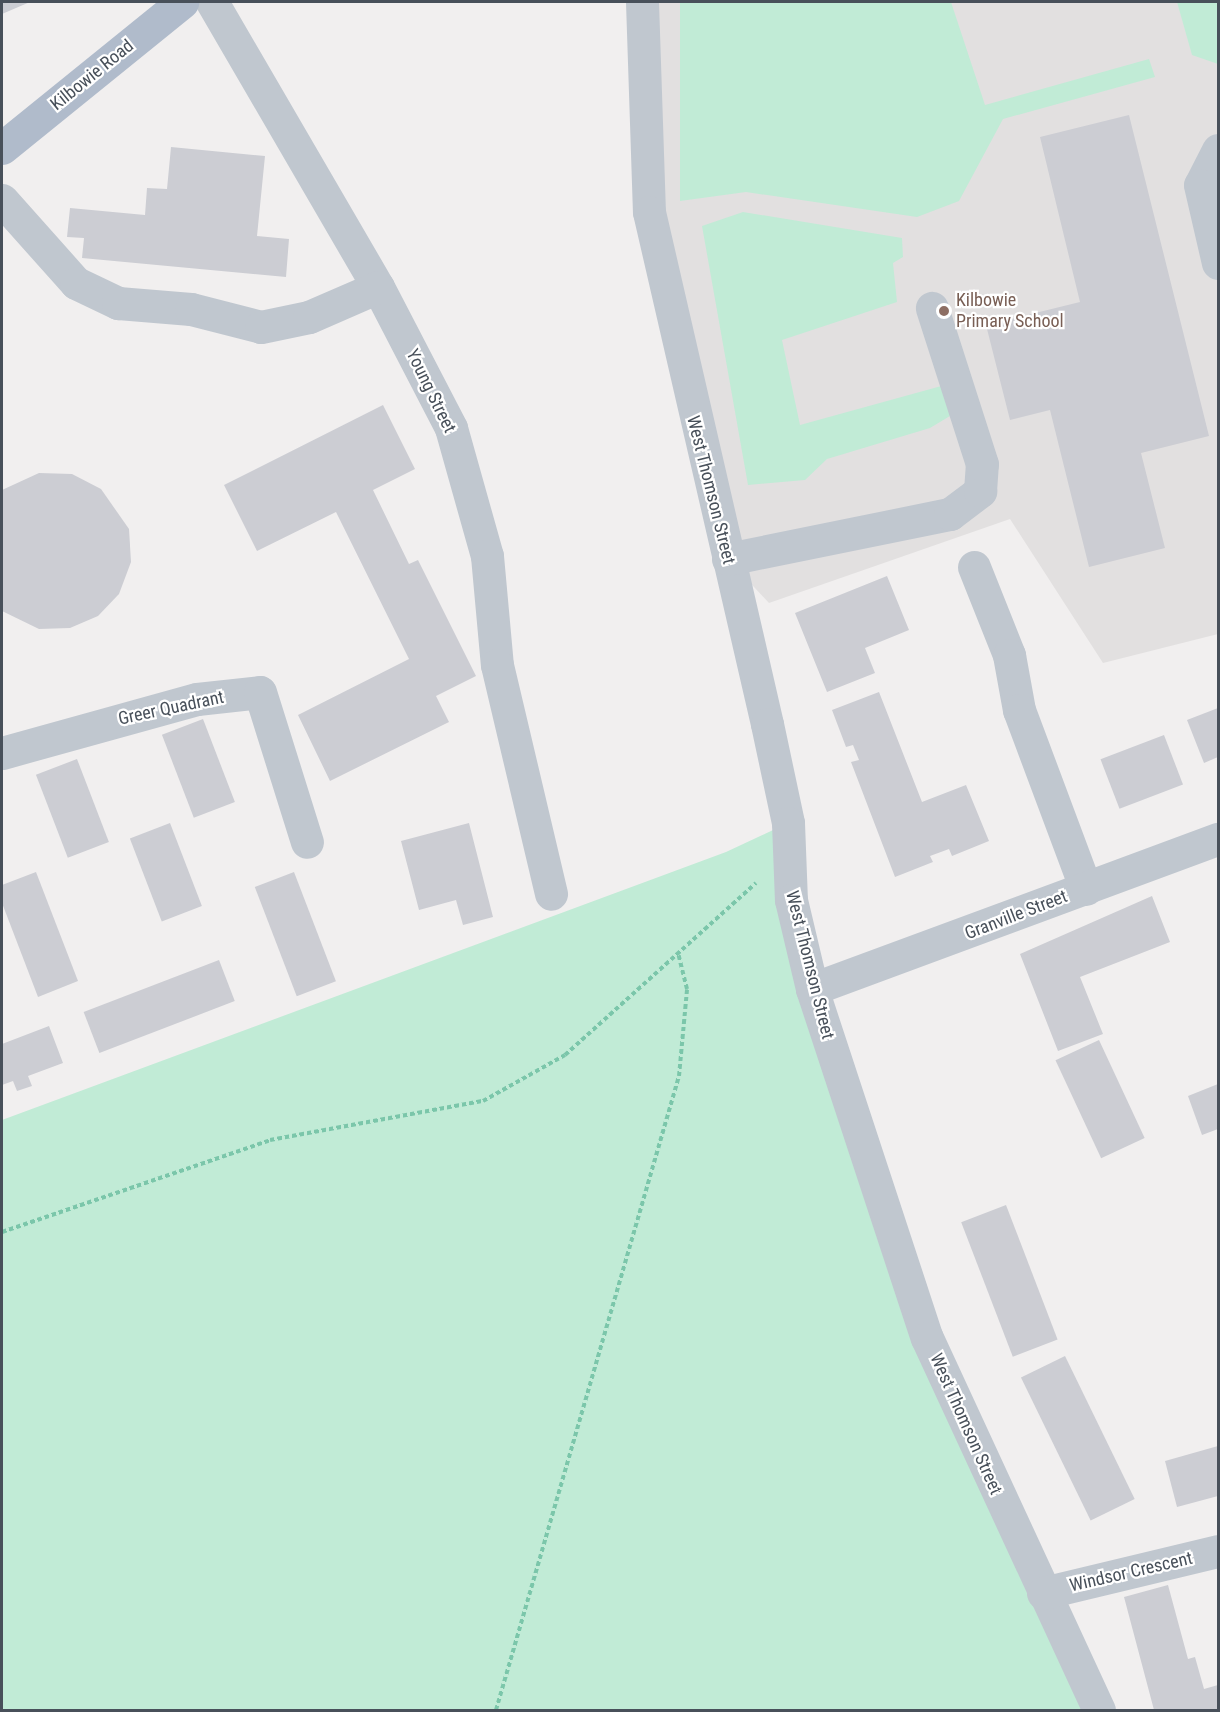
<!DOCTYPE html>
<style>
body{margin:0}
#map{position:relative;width:1220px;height:1712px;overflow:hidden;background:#f1efef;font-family:"Roboto Condensed",sans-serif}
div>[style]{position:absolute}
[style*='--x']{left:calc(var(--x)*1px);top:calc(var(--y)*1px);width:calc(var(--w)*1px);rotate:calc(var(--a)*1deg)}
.education>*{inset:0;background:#e2e0e0}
.green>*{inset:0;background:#c1ebd6}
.building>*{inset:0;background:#cccdd3;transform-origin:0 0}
.path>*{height:4px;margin-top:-2px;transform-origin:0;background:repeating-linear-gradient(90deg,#7bc6aa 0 4.5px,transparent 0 7.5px)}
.minor>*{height:33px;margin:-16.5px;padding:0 16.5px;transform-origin:16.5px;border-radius:16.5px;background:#c0c7cf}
.major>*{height:33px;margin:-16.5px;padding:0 16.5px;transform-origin:16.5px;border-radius:16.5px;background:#b0bbcb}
.dots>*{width:16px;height:16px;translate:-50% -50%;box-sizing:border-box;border:3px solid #fff;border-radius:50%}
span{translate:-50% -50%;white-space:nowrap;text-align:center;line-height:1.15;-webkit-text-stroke:4.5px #fff;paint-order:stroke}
.street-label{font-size:18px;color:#48505a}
.education-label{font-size:18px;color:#785e54}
.left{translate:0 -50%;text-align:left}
.frame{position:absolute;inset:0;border:3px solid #48505a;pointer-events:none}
</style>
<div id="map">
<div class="education">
<div style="clip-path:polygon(642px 2px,1218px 2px,1218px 634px,1103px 663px,1010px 519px,769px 603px,728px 559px,680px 363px)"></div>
</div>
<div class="green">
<div style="clip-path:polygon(680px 2px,951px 2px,985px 105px,1149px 59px,1155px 77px,1003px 119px,959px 201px,917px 217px,746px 192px,680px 201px)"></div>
<div style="clip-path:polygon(1177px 2px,1218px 2px,1218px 64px,1192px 55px)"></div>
<div style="clip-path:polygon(743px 212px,902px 238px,903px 257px,893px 263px,897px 302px,782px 340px,800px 425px,945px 385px,950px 416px,930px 428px,827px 459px,805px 480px,748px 485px,702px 226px)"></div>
<div style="clip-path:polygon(788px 823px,855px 1130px,1099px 1710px,2px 1710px,2px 1120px,726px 852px)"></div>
</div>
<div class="building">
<div style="clip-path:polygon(2px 2px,30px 2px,2px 14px)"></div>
<div style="clip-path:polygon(1129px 115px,1209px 436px,1141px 453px,1165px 548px,1089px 567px,1050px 410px,1010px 420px,986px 325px,1080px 302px,1040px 137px)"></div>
<div style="clip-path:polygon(171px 147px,265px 156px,257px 236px,289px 239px,286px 277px,82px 258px,84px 238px,67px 237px,70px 208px,145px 215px,147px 188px,167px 189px)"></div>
<div style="clip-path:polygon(383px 405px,415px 469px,373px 490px,409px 564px,418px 560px,476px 676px,436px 696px,449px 722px,330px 781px,298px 715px,409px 659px,336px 512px,257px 551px,224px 485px)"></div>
<div style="clip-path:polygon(39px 473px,72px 474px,101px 489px,129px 529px,131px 562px,119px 594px,98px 616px,70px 628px,39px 629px,2px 611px,2px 490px)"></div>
<div style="clip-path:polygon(887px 576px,909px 630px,865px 648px,875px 673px,827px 692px,795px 613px)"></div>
<div style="clip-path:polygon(879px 692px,922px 802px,966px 785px,989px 841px,952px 856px,949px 849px,930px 856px,933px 862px,895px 877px,851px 762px,859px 760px,853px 745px,846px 747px,832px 710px)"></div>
<div style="clip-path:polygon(1218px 708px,1218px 757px,1204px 763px,1187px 720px)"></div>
<div style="left:203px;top:719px;width:89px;height:44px;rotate:69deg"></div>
<div style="left:1164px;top:735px;width:53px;height:68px;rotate:69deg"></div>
<div style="left:77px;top:759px;width:89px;height:44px;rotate:69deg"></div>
<div style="left:170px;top:823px;width:89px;height:43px;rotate:69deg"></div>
<div style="clip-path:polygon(469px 823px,493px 917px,463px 925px,456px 900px,419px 910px,401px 841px)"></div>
<div style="clip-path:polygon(36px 872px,78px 981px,38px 997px,2px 903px,2px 885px)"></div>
<div style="left:294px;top:872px;width:117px;height:42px;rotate:69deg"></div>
<div style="clip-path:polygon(1152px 896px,1170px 942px,1080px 977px,1103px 1034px,1058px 1051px,1020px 954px)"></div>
<div style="left:219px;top:960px;width:44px;height:145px;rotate:69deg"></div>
<div style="clip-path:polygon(49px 1026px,63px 1063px,28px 1076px,32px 1086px,17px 1091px,13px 1081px,2px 1085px,2px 1044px)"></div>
<div style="left:1099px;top:1040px;width:108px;height:48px;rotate:65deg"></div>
<div style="clip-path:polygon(1218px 1084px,1218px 1129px,1202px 1135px,1188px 1096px)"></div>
<div style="left:1006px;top:1205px;width:144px;height:48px;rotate:69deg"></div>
<div style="left:1065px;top:1356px;width:159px;height:49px;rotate:64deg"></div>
<div style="clip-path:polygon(1218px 1446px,1218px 1496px,1177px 1507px,1165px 1461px)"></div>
<div style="clip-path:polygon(1168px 1585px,1188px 1659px,1195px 1657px,1204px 1689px,1218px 1685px,1218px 1710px,1154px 1710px,1124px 1597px)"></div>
</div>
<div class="path">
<div style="--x:2;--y:1232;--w:283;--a:-18.9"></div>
<div style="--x:270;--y:1140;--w:217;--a:-10.4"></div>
<div style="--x:483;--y:1101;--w:94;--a:-29.3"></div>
<div style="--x:565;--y:1055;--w:257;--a:-42"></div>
<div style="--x:496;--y:1710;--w:660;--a:-73.9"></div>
<div style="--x:679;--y:1076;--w:87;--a:-84.7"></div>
<div style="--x:687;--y:989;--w:37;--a:-104"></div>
</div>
<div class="minor">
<div style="--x:212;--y:2;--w:330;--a:59.8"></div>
<div style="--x:378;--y:287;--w:159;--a:62.6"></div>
<div style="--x:451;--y:428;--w:133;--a:74.3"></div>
<div style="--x:487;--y:556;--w:109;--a:84.8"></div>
<div style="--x:497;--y:665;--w:235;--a:76.7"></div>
<div style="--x:642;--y:2;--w:210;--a:88.1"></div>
<div style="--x:649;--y:212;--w:525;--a:77.02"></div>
<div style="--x:767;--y:724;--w:101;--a:78"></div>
<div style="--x:788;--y:823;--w:77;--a:87.8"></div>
<div style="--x:791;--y:900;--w:91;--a:76.7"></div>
<div style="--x:812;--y:989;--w:367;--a:71.8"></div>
<div style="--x:927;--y:1338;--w:410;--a:65.2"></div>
<div style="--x:1218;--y:150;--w:39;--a:117"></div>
<div style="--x:1200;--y:185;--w:80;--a:77"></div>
<div style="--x:2;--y:200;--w:111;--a:48.3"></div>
<div style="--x:76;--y:283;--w:47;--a:25.5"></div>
<div style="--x:118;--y:303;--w:73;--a:4.7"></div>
<div style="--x:191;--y:309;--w:72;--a:14.4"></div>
<div style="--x:261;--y:327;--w:49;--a:-11.8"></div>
<div style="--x:309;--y:317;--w:75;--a:-23.5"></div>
<div style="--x:728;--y:559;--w:227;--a:-11.5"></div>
<div style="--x:950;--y:514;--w:38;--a:-37"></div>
<div style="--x:980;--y:491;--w:27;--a:-86"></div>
<div style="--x:982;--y:464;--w:164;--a:-107.8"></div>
<div style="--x:974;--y:567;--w:95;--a:68.3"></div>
<div style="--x:1009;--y:655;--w:56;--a:79.7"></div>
<div style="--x:1019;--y:710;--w:191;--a:69.5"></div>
<div style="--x:2;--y:753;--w:202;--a:-15.5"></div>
<div style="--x:197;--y:699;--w:63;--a:-6.3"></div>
<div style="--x:260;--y:692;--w:157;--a:72.6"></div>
<div style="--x:812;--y:989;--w:433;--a:-20.3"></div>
<div style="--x:1043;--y:1593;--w:180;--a:-13.5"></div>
</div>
<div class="major">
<div style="--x:2;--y:148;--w:232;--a:-39"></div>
</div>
<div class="dots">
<div style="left:944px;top:311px;background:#8d6e63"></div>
</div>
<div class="street-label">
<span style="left:92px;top:75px;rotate:-39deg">Kilbowie Road</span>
<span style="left:431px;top:391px;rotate:64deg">Young Street</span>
<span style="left:711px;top:490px;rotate:76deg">West Thomson Street</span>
<span style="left:171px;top:708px;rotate:-12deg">Greer Quadrant</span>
<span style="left:1016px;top:915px;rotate:-21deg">Granville Street</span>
<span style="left:810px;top:965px;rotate:76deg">West Thomson Street</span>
<span style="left:966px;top:1424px;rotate:66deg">West Thomson Street</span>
<span style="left:1131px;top:1572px;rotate:-13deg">Windsor Crescent</span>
</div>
<div class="education-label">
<span class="left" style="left:956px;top:311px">Kilbowie<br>Primary School</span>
</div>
<div class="frame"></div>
</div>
